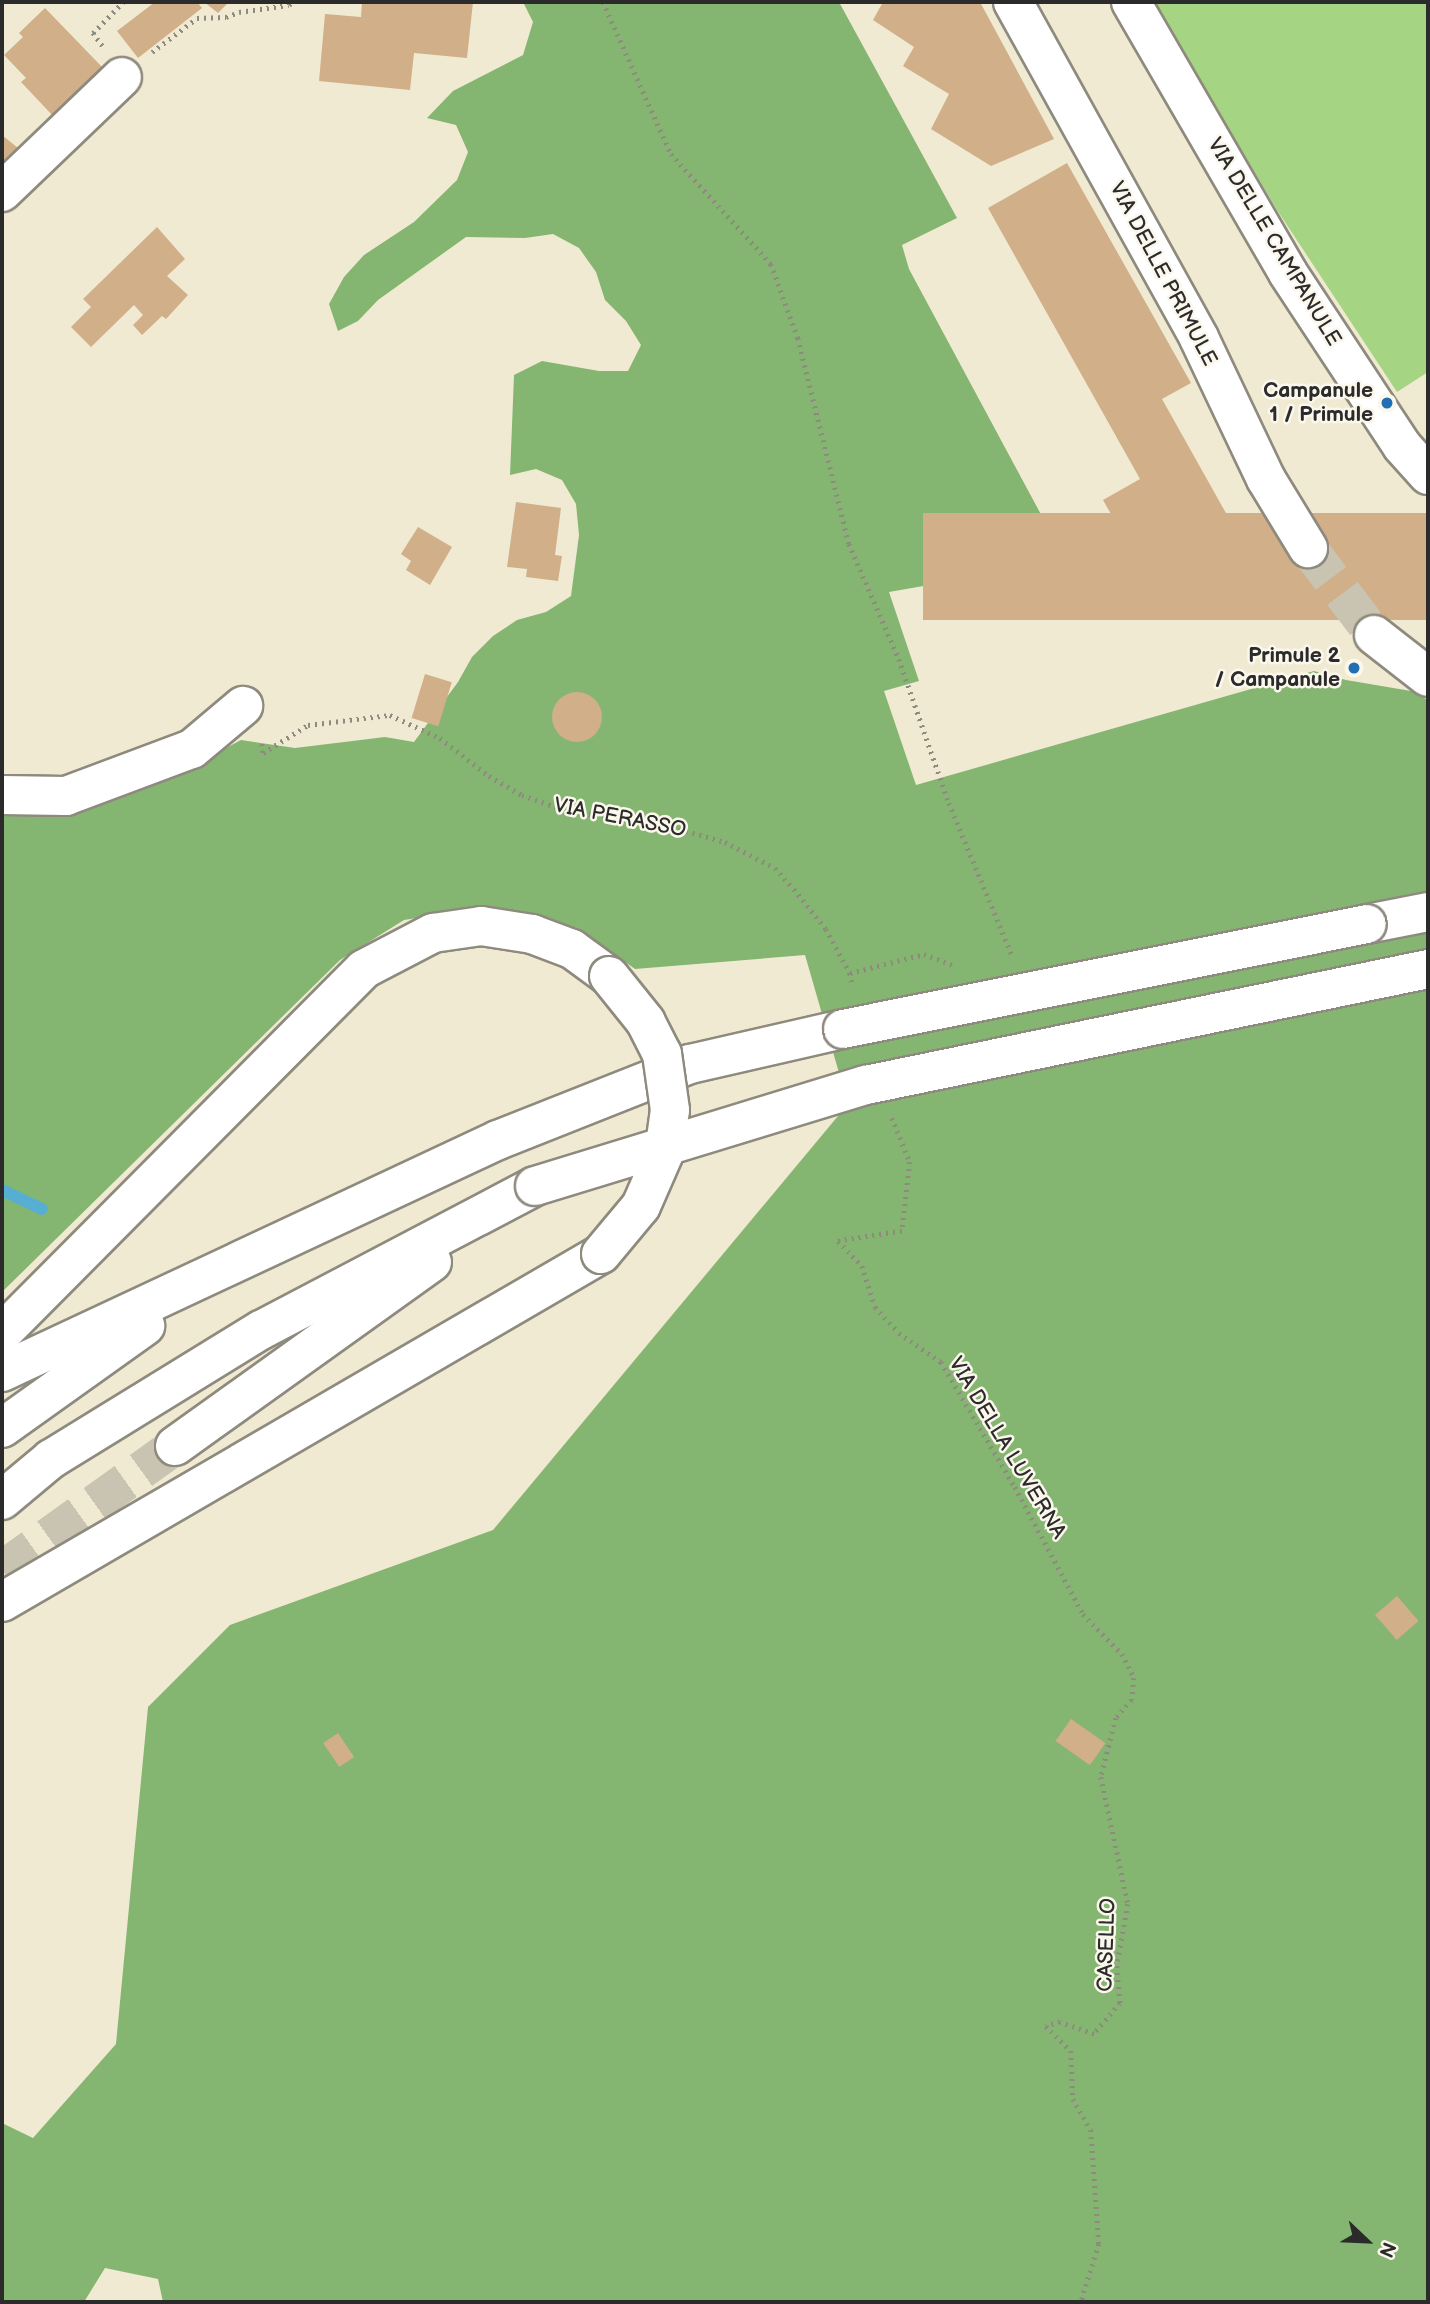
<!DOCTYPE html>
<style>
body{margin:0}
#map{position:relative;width:1430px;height:2304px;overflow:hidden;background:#f1ead2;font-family:"Balsamiq Sans",sans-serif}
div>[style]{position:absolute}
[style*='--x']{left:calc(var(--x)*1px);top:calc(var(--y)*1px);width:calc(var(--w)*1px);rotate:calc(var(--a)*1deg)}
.green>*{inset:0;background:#a5d583}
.forest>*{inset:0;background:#84b671}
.stream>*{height:12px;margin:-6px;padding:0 6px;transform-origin:6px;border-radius:6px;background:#56aed3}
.building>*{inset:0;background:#d0af89;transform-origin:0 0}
.round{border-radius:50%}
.minor-tunnel>*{height:38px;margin-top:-19px;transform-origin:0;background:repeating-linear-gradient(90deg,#c9c4b1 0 38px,transparent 0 57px)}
.highway-tunnel>*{height:38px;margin-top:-19px;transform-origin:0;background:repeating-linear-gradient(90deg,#c9c4b1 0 38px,transparent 0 57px)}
.path>*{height:4.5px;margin-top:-2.25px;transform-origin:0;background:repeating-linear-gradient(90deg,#8e8a7e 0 2px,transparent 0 7px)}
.roads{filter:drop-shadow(2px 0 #8e8a7e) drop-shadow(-2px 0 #8e8a7e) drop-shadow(0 2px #8e8a7e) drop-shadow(0 -2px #8e8a7e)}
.minor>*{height:38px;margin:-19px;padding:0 19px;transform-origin:19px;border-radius:19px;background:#fff}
.highway>*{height:38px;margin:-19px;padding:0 19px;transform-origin:19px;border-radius:19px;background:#fff}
.bridges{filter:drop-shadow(2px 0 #8e8a7e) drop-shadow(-2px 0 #8e8a7e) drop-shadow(0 2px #8e8a7e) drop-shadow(0 -2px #8e8a7e)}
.highway-bridge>*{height:38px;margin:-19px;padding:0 19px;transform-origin:19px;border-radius:19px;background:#fff}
.dots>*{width:19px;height:19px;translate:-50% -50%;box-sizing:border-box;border:4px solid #fbf7ec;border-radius:50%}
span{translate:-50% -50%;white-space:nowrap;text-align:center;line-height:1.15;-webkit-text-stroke:5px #fbf7ec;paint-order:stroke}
.street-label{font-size:21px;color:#2b2b2b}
.poi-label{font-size:21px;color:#2b2b2b;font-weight:700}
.right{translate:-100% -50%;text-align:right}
.frame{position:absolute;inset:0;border:4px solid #2b2b2b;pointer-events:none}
.north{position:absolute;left:1332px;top:2206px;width:70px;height:70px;-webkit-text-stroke:5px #fbf7ec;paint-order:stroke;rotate:113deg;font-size:19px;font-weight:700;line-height:28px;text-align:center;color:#2b2b2b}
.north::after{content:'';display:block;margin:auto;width:24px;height:32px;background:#2b2b2b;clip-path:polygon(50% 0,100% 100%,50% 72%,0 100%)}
</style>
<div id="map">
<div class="green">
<div style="clip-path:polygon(1153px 2px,1428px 2px,1428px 372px,1397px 392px,1277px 210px)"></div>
</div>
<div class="forest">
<div style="clip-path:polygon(523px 2px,839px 2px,957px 218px,902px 245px,909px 269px,1066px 561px,889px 592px,919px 681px,884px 691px,916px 785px,1314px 671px,1346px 680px,1417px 692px,1428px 701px,1428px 2302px,163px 2302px,158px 2279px,105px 2268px,84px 2302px,2px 2302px,2px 2123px,33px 2138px,116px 2044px,148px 1707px,230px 1625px,493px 1530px,848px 1104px,805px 955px,635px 969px,578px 928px,482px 908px,404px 920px,340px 960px,2px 1292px,2px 803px,106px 801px,166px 780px,241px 740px,295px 748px,385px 737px,414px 742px,458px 682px,472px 657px,493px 636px,517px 620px,546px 612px,571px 596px,579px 535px,576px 504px,562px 480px,536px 469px,510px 475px,514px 375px,542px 361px,599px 371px,628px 371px,641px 345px,626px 321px,605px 300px,596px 272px,579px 248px,553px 234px,525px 238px,466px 237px,378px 300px,358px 321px,338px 331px,329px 304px,344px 277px,364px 255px,414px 222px,457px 180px,468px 152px,456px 125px,427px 118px,453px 91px,523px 55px,533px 22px)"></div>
</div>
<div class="stream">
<div style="--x:2;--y:1190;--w:44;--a:25.4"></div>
</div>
<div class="building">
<div style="clip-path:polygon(155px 2px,197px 2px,202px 8px,138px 58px,117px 31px)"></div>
<div style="clip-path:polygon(204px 2px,229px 2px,218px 13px)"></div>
<div style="clip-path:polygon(362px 2px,473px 2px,467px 58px,414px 53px,410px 90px,319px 81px,325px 14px,361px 17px)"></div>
<div style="clip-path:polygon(883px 2px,980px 2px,1054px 139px,991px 166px,931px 129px,949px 94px,903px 66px,914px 47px,873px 20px)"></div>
<div style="clip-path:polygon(45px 8px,104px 69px,53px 116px,21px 82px,26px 78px,4px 55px,23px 37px,19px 33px)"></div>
<div style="clip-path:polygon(2px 135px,29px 157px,2px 182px)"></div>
<div style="clip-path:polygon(1067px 163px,1191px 383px,1162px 399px,1236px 531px,1208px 548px,1200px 533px,1141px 567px,1103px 500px,1140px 479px,988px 208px)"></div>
<div style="clip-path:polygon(157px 227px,185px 259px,167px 276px,188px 295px,166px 319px,162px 316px,142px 335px,133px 325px,143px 315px,134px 305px,91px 347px,71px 327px,91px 307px,83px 299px)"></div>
<div style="clip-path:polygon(516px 502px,561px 508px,555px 555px,562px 556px,558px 581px,526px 577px,527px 569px,507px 567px)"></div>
<div style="left:1428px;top:513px;width:107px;height:505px;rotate:90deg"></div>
<div style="clip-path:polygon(418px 527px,452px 547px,430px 585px,406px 570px,411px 561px,401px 554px)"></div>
<div style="left:425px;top:674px;width:28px;height:46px;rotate:17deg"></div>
<div class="round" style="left:552px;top:692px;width:50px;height:50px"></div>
<div style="left:1397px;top:1596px;width:33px;height:29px;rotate:49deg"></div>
<div style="left:1071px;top:1719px;width:42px;height:27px;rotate:35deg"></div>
<div style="left:338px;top:1733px;width:29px;height:18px;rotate:56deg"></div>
</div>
<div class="minor-tunnel">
<div style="--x:1308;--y:548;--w:109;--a:52.8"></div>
</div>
<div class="highway-tunnel">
<div style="--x:2;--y:1570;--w:213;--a:-35.6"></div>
</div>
<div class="path">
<div style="--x:603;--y:2;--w:167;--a:65.9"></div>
<div style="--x:671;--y:154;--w:149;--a:47.7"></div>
<div style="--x:771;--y:264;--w:79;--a:70"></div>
<div style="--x:798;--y:338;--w:212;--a:76.1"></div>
<div style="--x:849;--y:544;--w:125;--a:66.5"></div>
<div style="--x:899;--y:659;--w:152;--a:70.9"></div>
<div style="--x:949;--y:803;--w:165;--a:67.5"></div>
<div style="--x:102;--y:46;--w:16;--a:-125"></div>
<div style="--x:93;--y:33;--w:43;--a:-45.9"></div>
<div style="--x:152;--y:52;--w:56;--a:-37.1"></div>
<div style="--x:197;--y:18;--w:29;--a:-2"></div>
<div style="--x:226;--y:17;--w:14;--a:-21"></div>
<div style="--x:239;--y:12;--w:50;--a:-8"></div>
<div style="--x:289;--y:5;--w:4;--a:-45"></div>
<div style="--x:262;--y:744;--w:9;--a:84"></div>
<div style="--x:263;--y:753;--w:53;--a:-31.9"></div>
<div style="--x:308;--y:725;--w:83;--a:-7"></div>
<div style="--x:390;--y:715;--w:55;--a:24.7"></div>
<div style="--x:440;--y:738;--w:62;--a:37.8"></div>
<div style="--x:489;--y:776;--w:38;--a:30"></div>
<div style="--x:522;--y:795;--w:49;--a:19.2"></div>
<div style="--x:568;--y:811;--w:92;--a:7.5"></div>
<div style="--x:659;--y:823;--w:69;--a:16.1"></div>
<div style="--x:725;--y:842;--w:56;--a:27.5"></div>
<div style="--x:775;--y:868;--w:28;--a:48"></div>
<div style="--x:794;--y:889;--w:51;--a:51.3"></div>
<div style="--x:826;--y:929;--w:50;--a:61.4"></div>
<div style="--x:850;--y:973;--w:13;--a:77"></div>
<div style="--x:850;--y:973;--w:76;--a:-14.4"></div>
<div style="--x:924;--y:954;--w:30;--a:21"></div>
<div style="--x:892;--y:1118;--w:48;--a:67.8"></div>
<div style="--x:910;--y:1162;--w:69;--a:96.6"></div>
<div style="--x:902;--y:1231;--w:65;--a:171.1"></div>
<div style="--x:838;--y:1241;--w:35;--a:46"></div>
<div style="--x:862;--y:1266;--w:43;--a:72.4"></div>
<div style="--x:875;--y:1307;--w:35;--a:47"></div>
<div style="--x:899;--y:1333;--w:51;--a:34.6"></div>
<div style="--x:941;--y:1362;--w:145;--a:59.4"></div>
<div style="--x:1015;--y:1487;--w:144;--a:61.8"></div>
<div style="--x:1083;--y:1614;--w:56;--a:45.7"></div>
<div style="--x:1122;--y:1654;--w:27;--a:63"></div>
<div style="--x:1134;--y:1678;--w:22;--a:95"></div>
<div style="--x:1132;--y:1700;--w:24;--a:132"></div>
<div style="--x:1116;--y:1718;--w:61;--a:104.3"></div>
<div style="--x:1101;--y:1777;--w:130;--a:78"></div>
<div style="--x:1128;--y:1904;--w:63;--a:100.1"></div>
<div style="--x:1117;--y:1966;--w:37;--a:85"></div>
<div style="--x:1120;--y:2003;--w:40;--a:130"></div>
<div style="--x:1094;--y:2034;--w:36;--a:-161"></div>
<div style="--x:1060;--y:2022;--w:15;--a:164"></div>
<div style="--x:1046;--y:2026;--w:35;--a:45"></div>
<div style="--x:1071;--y:2051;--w:48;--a:87.6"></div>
<div style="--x:1073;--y:2099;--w:36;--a:60"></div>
<div style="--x:1091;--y:2130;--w:114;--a:86"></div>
<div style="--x:1099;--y:2244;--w:61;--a:107.2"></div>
</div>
<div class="roads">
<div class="minor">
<div style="--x:1013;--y:2;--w:384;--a:61"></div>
<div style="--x:1199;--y:338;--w:156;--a:64.6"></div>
<div style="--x:1266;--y:479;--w:81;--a:58.7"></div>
<div style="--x:1131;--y:2;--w:313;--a:59.9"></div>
<div style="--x:1288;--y:273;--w:207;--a:56.6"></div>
<div style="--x:1402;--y:446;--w:39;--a:48"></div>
<div style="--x:2;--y:192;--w:166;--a:-43.8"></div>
<div style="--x:1374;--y:635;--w:68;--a:37.9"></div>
<div style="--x:2;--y:795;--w:64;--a:0.9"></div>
<div style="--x:66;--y:796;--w:134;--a:-20.5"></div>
<div style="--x:192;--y:749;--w:67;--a:-40.1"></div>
</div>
<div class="highway">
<div style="--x:1367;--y:924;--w:62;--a:-11.1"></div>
<div style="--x:2;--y:1333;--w:513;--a:-45.16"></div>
<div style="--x:364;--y:969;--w:78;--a:-27.6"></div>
<div style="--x:433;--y:933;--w:49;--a:-8.3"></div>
<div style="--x:481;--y:926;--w:52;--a:8.9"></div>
<div style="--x:532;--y:934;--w:43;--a:20.6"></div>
<div style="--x:572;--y:949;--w:46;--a:36.1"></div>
<div style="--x:2;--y:1372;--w:548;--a:-25.07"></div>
<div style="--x:498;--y:1140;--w:206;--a:-21.6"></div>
<div style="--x:690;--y:1064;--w:157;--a:-12.9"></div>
<div style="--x:2;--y:1428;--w:176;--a:-35.5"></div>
<div style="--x:175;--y:1446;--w:316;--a:-35.6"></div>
<div style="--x:2;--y:1500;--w:64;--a:-39.9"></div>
<div style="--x:51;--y:1459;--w:246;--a:-31.6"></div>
<div style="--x:261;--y:1330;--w:310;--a:-27.7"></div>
<div style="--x:2;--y:1602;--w:693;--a:-30.16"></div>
</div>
</div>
<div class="bridges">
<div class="highway-bridge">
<div style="--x:843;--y:1029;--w:534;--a:-11.33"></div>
<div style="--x:535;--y:1186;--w:346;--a:-17"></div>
<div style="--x:866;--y:1085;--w:574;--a:-11.66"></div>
<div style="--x:601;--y:1254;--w:62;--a:-50.2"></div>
<div style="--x:641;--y:1206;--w:58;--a:-66.5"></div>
<div style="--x:664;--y:1153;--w:43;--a:-82.1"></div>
<div style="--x:670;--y:1110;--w:57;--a:-98.1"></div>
<div style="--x:662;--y:1054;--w:36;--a:-117"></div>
<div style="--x:646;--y:1022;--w:59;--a:-128.8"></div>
</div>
</div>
<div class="dots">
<div style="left:1387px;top:403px;background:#1f6fb2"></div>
<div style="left:1354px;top:668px;background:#1f6fb2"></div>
</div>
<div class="street-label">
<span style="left:1274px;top:242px;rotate:59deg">VIA DELLE CAMPANULE</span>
<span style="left:1163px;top:274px;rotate:62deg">VIA DELLE PRIMULE</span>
<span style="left:620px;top:818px;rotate:11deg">VIA PERASSO</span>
<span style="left:1007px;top:1448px;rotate:59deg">VIA DELLA LUVERNA</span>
<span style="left:1107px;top:1945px;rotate:-88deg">CASELLO</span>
</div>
<div class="poi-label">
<span class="right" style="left:1373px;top:403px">Campanule<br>1 / Primule</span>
<span class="right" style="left:1340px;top:668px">Primule 2<br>/ Campanule</span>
</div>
<div class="frame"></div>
<div class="north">N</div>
</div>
